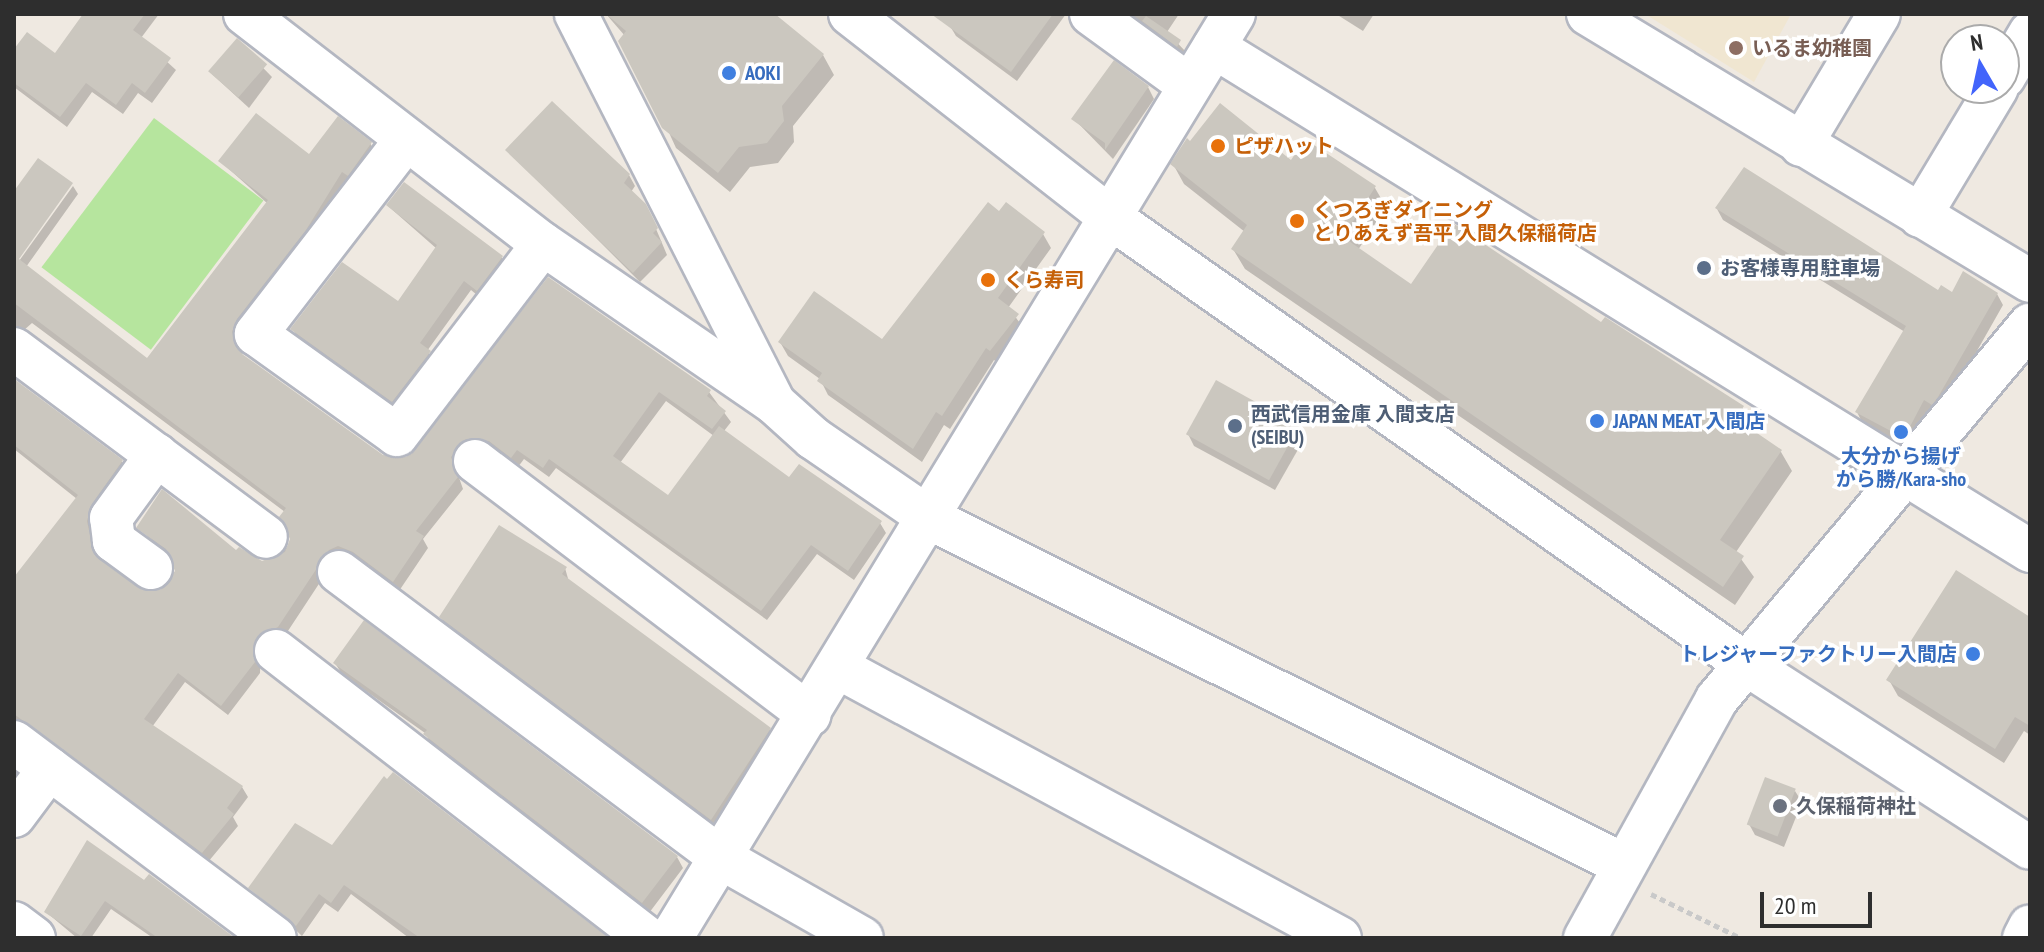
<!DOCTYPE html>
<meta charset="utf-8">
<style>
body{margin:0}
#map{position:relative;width:2044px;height:952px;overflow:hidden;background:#efe9e1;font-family:"PT Sans Narrow","Noto Sans JP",sans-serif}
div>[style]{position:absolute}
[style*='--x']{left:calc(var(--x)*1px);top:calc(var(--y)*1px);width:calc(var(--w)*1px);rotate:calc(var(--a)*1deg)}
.education>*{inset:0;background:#f0e6d1}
.green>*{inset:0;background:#b6e59e;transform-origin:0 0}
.shadow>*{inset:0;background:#0003}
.building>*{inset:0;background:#cbc7bf;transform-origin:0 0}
.path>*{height:5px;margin-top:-2.5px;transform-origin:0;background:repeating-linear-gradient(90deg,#c9c9c9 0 6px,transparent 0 10px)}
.roads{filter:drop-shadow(2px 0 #b4b7c1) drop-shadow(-2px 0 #b4b7c1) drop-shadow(0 2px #b4b7c1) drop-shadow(0 -2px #b4b7c1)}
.minor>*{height:42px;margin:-21px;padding:0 21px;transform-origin:21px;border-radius:21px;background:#fff}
.dots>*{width:22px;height:22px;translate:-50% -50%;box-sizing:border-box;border:4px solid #fff;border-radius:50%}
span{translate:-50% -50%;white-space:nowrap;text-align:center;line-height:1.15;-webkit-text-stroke:7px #fff;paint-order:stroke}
.education-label{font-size:20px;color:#785e54;font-weight:700}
.left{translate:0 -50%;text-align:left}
.shop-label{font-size:20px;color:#366cbe;font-weight:700}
.right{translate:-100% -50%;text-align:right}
.food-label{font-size:20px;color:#c56008;font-weight:700}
.service-label{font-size:20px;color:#4e5e75;font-weight:700}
.worship-label{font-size:20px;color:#5b616d;font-weight:700}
.frame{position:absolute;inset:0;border:16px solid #2e2e2e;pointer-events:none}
.north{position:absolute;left:1940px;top:24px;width:80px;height:80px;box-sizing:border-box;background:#fff;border:2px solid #ababab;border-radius:50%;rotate:351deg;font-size:22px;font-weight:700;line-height:32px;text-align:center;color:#2e2e2e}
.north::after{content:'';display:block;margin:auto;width:28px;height:36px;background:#4264fb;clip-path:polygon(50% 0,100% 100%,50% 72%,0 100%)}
.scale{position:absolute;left:1760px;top:892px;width:112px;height:36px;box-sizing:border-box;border:4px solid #2e2e2e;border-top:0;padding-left:10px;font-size:24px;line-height:28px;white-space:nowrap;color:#2e2e2e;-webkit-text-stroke:6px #fff;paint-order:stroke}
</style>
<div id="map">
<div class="education">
<div style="clip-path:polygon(1645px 14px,1791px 14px,1754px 82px)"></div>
</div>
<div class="green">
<div style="left:154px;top:118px;width:137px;height:187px;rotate:37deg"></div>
</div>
<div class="shadow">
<div style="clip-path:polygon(85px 14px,159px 14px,141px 38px,176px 70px,152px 103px,138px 93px,123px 114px,92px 92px,67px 127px,14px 87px,14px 52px,55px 56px)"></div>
<div style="clip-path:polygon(606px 14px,774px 14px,823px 55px,834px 75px,793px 126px,794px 142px,778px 163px,750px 167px,730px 192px,676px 148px,625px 36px)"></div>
<div style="clip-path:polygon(959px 14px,1066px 14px,1017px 81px,956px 36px,950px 26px)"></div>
<div style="clip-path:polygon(1126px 14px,1179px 14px,1167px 32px,1186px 52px,1183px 56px)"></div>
<div style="clip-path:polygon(1336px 14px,1374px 14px,1363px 31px)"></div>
<div style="clip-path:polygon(237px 41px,272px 77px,249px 108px,212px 74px)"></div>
<div style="clip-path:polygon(1148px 87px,1154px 99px,1113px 159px,1074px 119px)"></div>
<div style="clip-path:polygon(1306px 141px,1375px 188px,1386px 207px,1358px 250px,1411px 286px,1602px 324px,1742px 407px,1754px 427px,1750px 431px,1781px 452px,1792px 471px,1736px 552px,1754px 577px,1735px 605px,1245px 269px,1233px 249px,1245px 232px,1184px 184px,1173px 164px,1292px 162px)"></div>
<div style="clip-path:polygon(evenodd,370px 143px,376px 154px,242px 330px,237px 344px,243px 356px,382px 456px,407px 459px,549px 279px,709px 392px,731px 422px,724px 431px,789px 480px,880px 523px,886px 533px,854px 580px,817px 554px,767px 620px,556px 468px,549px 477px,524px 459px,518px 467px,456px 469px,463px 489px,423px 539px,428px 548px,399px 591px,334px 561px,284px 637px,261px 647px,260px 673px,228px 715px,185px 682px,152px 727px,242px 787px,248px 797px,233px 817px,238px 826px,208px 862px,14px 718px,14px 580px,77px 499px,14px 449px,14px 381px,122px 462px,128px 472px,96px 516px,95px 556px,147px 594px,162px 591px,177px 572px,171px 558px,139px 528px,262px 563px,276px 561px,292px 541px,285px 512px,32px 323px,14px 339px,14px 268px,73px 186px,78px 194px,26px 267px,148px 361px,268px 204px,220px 161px,310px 157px,370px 143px,666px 401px,714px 436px,668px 497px,620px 463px,666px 401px)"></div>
<div style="clip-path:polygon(508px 150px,629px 175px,635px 186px,631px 192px,651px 217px,667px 255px,640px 282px)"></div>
<div style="clip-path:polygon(404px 184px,502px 258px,508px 268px,483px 300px,471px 290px,427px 351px,435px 363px,398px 411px,298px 339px,293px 329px,399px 304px,437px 249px,388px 206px)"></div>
<div style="clip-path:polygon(1717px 209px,1939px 293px,1997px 294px,2003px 305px,1944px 409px,1939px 415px,1930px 410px,1910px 448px,1863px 424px,1857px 412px,1905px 332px,1723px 220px)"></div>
<div style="clip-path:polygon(1000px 214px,1043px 234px,1051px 248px,1008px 308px,1025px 329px,999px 364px,994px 360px,950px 429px,944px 425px,922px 462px,828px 395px,820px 379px,788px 356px,780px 342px,883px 342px)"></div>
<div style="clip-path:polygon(1298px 427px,1304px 439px,1275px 490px,1194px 446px,1188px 434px)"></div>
<div style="clip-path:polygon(565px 568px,569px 582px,769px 729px,776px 740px,718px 830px,447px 628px,441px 617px)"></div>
<div style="clip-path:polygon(2030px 619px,2030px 735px,2024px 731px,2004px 763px,1898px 696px,1889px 680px)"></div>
<div style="clip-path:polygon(335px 663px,677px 857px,683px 868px,649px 913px,432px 745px,425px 733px,342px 674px)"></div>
<div style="clip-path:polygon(1795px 791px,1802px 802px,1784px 847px,1755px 835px,1749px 824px)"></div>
<div style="clip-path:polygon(87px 843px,232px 938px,153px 938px,111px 909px,91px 938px,77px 938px,46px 912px)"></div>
<div style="clip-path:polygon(333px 848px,605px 938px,409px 938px,351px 894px,338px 912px,325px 903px,302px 936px,251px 888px)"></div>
</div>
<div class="building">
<div style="clip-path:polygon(83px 14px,145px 14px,133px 30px,171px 58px,145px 93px,132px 83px,116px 105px,86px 83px,60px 117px,14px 83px,14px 49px,27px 32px,55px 53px)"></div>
<div style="clip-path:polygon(606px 14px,775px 14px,824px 54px,782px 106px,784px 121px,767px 143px,739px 147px,718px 173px,662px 128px,618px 41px,626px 31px)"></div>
<div style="clip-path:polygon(931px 14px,1053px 14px,1011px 72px)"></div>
<div style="clip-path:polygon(1146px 16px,1181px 40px,1177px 47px,1142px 21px)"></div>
<div style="left:237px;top:38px;width:40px;height:44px;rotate:41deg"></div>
<div style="clip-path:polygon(1114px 60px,1149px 86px,1105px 150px,1105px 143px,1071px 119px)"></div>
<div style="clip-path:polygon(552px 101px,630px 174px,624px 183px,646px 204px,658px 228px,653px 233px,662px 242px,633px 273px,505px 150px)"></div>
<div style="clip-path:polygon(1220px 103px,1291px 160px,1305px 139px,1376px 186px,1343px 237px,1411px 284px,1453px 223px,1601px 322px,1605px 317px,1744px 406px,1735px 418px,1782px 450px,1720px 540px,1744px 556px,1723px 587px,1231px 249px,1247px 225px,1170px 164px,1187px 138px,1190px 141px)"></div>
<div style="clip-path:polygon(256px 113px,309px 154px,338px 116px,372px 142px,348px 176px,342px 172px,306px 230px,237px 319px,232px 332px,242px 354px,383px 455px,406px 457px,548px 277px,711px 390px,707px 396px,726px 411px,712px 429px,659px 392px,613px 456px,668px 495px,719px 426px,789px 477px,799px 464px,882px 521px,848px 571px,811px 545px,761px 611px,549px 459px,543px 468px,517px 450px,511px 458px,489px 441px,466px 439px,451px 457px,458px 477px,416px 531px,424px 536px,393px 582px,353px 552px,338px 546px,329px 550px,278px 627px,257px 637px,255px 662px,221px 706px,178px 673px,144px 719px,243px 786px,227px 808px,234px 814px,202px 853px,22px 720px,14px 714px,14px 577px,78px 495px,14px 445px,14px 379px,123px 460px,92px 504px,87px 521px,94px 554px,137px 587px,160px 590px,175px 571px,166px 549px,136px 528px,162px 489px,236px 550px,239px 547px,262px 561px,285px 552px,290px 539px,279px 517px,286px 508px,14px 303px,14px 191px,38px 158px,73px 183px,19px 259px,147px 358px,268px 200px,218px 161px)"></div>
<div style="clip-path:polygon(1744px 167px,1938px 290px,1941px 285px,1952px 292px,1963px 271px,1998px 293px,1938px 397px,1932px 405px,1924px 400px,1904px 438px,1855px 412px,1906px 326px,1715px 208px)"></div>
<div style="clip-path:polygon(404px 182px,503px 256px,477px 291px,464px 281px,420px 343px,431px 351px,392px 402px,290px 329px,342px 262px,398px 301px,437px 245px,386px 205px)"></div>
<div style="clip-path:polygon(988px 202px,999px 211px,1006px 202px,1045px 232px,998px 298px,1019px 314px,990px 351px,986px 348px,942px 416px,936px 412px,913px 449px,817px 381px,822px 373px,778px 342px,814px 291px,882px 339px)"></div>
<div style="left:1216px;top:380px;width:95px;height:62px;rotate:29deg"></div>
<div style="clip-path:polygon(499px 525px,567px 567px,562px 574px,771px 728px,711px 820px,439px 617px)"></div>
<div style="clip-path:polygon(1956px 570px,2030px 617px,2030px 726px,2015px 717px,1995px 749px,1886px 680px)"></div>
<div style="clip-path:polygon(364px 620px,678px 856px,642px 903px,423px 734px,427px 730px,333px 663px)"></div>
<div style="clip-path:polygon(393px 772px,609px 938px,420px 938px,344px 885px,331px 903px,319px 894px,296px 926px,248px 888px,295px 823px,332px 845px,384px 776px,387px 779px)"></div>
<div style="left:1765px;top:777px;width:33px;height:51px;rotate:21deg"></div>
<div style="clip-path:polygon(87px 840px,144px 880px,149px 874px,235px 938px,158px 938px,105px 901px,81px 936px,44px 912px)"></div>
</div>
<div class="path">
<div style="--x:1651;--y:894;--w:100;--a:26.1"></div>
</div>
<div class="roads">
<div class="minor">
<div style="--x:245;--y:14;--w:376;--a:37.7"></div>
<div style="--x:543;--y:244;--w:279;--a:34.5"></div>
<div style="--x:773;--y:402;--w:54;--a:42"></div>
<div style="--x:813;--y:438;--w:143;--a:34.5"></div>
<div style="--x:931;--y:519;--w:775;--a:26.53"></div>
<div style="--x:576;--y:14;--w:434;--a:63"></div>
<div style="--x:850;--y:14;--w:331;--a:38"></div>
<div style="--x:1111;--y:218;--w:776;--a:35.08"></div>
<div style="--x:1746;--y:664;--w:338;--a:32.9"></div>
<div style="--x:1091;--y:14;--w:122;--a:36"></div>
<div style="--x:1588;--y:14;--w:516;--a:31.14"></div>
<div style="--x:1214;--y:47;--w:959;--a:31.7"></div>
<div style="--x:2004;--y:77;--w:51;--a:-59.4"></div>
<div style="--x:405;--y:141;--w:244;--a:127.7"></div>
<div style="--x:256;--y:334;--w:173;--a:35.6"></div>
<div style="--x:397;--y:435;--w:240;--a:-52.6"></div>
<div style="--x:1801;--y:145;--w:152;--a:-59.2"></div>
<div style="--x:1920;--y:216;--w:149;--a:-59"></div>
<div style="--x:14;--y:349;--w:314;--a:36.7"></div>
<div style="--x:475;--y:461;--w:420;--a:37.2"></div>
<div style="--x:151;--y:568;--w:46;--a:-143.9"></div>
<div style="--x:114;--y:541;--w:23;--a:-97"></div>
<div style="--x:111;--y:518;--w:78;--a:-53.9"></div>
<div style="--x:339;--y:572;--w:477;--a:36.8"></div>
<div style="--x:721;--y:858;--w:162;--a:29.6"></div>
<div style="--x:276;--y:651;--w:470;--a:37.7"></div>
<div style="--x:839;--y:668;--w:569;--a:28.32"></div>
<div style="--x:14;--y:742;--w:326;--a:36.9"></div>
<div style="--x:14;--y:816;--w:59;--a:-53.3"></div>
<div style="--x:14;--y:923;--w:25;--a:37"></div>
<div style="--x:671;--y:938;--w:1082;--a:-58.65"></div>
<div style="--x:1585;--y:938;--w:273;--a:-61.1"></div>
<div style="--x:1717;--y:699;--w:488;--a:-50.1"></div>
<div style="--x:2024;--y:938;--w:13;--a:-63"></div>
</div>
</div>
<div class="dots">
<div style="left:1736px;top:48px;background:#8d6e63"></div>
<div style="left:729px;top:73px;background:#3f7fe0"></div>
<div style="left:1218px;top:146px;background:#e8710a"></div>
<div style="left:1297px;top:221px;background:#e8710a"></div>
<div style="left:1704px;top:268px;background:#5c6f8a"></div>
<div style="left:988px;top:280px;background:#e8710a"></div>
<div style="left:1597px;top:421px;background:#3f7fe0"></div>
<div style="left:1235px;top:426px;background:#5c6f8a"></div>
<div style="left:1901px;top:432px;background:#3f7fe0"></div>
<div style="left:1973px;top:654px;background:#3f7fe0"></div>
<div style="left:1780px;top:806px;background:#6b7280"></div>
</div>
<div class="education-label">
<span class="left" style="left:1752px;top:48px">いるま幼稚園</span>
</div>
<div class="shop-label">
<span class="left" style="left:745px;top:73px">AOKI</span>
<span class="left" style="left:1613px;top:421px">JAPAN MEAT 入間店</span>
<span style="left:1901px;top:468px">大分から揚げ<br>から勝/Kara-sho</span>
<span class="right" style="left:1957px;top:654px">トレジャーファクトリー入間店</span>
</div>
<div class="food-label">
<span class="left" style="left:1234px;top:146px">ピザハット</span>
<span class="left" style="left:1313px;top:222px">くつろぎダイニング<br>とりあえず吾平 入間久保稲荷店</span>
<span class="left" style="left:1004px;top:280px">くら寿司</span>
</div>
<div class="service-label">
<span class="left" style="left:1720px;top:268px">お客様専用駐車場</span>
<span class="left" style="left:1251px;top:426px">西武信用金庫 入間支店<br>(SEIBU)</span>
</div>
<div class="worship-label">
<span class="left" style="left:1796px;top:806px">久保稲荷神社</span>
</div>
<div class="frame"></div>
<div class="north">N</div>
<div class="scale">20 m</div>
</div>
